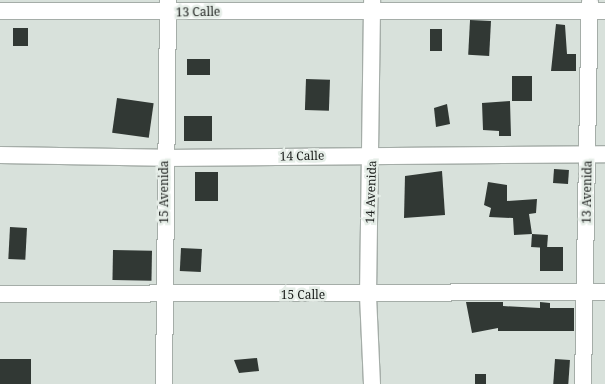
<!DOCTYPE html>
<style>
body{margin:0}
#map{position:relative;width:605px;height:384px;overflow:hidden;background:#d8e1db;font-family:"Noto Serif",serif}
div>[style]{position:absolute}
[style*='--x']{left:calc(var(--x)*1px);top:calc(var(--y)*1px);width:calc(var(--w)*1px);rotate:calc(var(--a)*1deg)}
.building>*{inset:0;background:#313834;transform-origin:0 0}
.roads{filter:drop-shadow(1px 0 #a5ada8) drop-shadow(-1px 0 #a5ada8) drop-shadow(0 1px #a5ada8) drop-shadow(0 -1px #a5ada8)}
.minor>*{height:16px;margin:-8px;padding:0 8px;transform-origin:8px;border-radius:8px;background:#fff}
span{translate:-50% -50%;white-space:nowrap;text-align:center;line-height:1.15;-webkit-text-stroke:5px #e6eee8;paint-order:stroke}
.street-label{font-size:12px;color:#1a1d1b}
</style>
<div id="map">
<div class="building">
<div style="left:491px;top:21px;width:35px;height:21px;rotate:93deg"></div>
<div style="clip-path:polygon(556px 24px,565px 25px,567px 54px,576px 54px,576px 71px,551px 71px)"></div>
<div style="left:13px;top:28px;width:15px;height:18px"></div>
<div style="left:442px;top:29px;width:22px;height:12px;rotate:90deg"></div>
<div style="left:187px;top:59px;width:23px;height:16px"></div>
<div style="left:512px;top:76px;width:20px;height:25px"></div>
<div style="left:306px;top:79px;width:24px;height:31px;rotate:2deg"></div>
<div style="left:117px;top:98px;width:37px;height:35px;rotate:8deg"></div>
<div style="clip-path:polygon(510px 101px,511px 136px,499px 136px,499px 131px,483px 130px,482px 103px)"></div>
<div style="clip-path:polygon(447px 104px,450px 124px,436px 127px,434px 108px)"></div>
<div style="left:184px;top:116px;width:28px;height:25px"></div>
<div style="left:554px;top:169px;width:15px;height:14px;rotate:4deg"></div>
<div style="clip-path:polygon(442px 171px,445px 215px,404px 218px,405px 176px)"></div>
<div style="left:195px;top:172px;width:23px;height:29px"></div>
<div style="clip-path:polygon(488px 182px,507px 185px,507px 201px,537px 199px,536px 213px,529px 214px,532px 234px,514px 235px,513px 218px,489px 217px,491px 208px,484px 205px)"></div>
<div style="left:10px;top:227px;width:17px;height:32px;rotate:3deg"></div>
<div style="left:532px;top:234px;width:16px;height:13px;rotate:4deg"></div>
<div style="left:540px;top:247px;width:23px;height:24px"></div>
<div style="left:181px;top:248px;width:21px;height:23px;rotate:3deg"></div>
<div style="left:113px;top:250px;width:39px;height:30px;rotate:1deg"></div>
<div style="clip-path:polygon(466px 302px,503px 302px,503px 306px,540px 308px,540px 302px,550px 303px,550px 308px,574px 308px,574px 331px,498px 331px,498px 328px,472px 333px)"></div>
<div style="clip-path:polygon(257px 358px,259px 371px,239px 373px,234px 360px)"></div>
<div style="left:0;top:359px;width:31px;height:25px"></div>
<div style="left:555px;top:359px;width:15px;height:25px;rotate:4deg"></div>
<div style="left:475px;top:374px;width:11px;height:10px"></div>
</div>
<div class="roads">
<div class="minor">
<div style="--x:0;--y:11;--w:605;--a:0"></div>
<div style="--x:0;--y:155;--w:164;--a:1"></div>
<div style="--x:164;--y:158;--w:441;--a:-0.5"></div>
<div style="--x:0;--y:294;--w:605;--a:-0.19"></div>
<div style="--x:164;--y:384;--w:384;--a:-89.4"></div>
<div style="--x:372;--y:384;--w:89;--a:-92.6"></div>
<div style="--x:368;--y:295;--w:295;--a:-89.2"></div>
<div style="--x:583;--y:384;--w:382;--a:-89"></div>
</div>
</div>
<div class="street-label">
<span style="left:198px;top:12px;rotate:-1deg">13 Calle</span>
<span style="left:302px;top:156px;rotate:-1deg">14 Calle</span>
<span style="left:164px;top:192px;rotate:-90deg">15 Avenida</span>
<span style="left:371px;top:192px;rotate:-88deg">14 Avenida</span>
<span style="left:587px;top:192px;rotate:-89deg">13 Avenida</span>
<span style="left:303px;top:295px">15 Calle</span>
</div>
</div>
